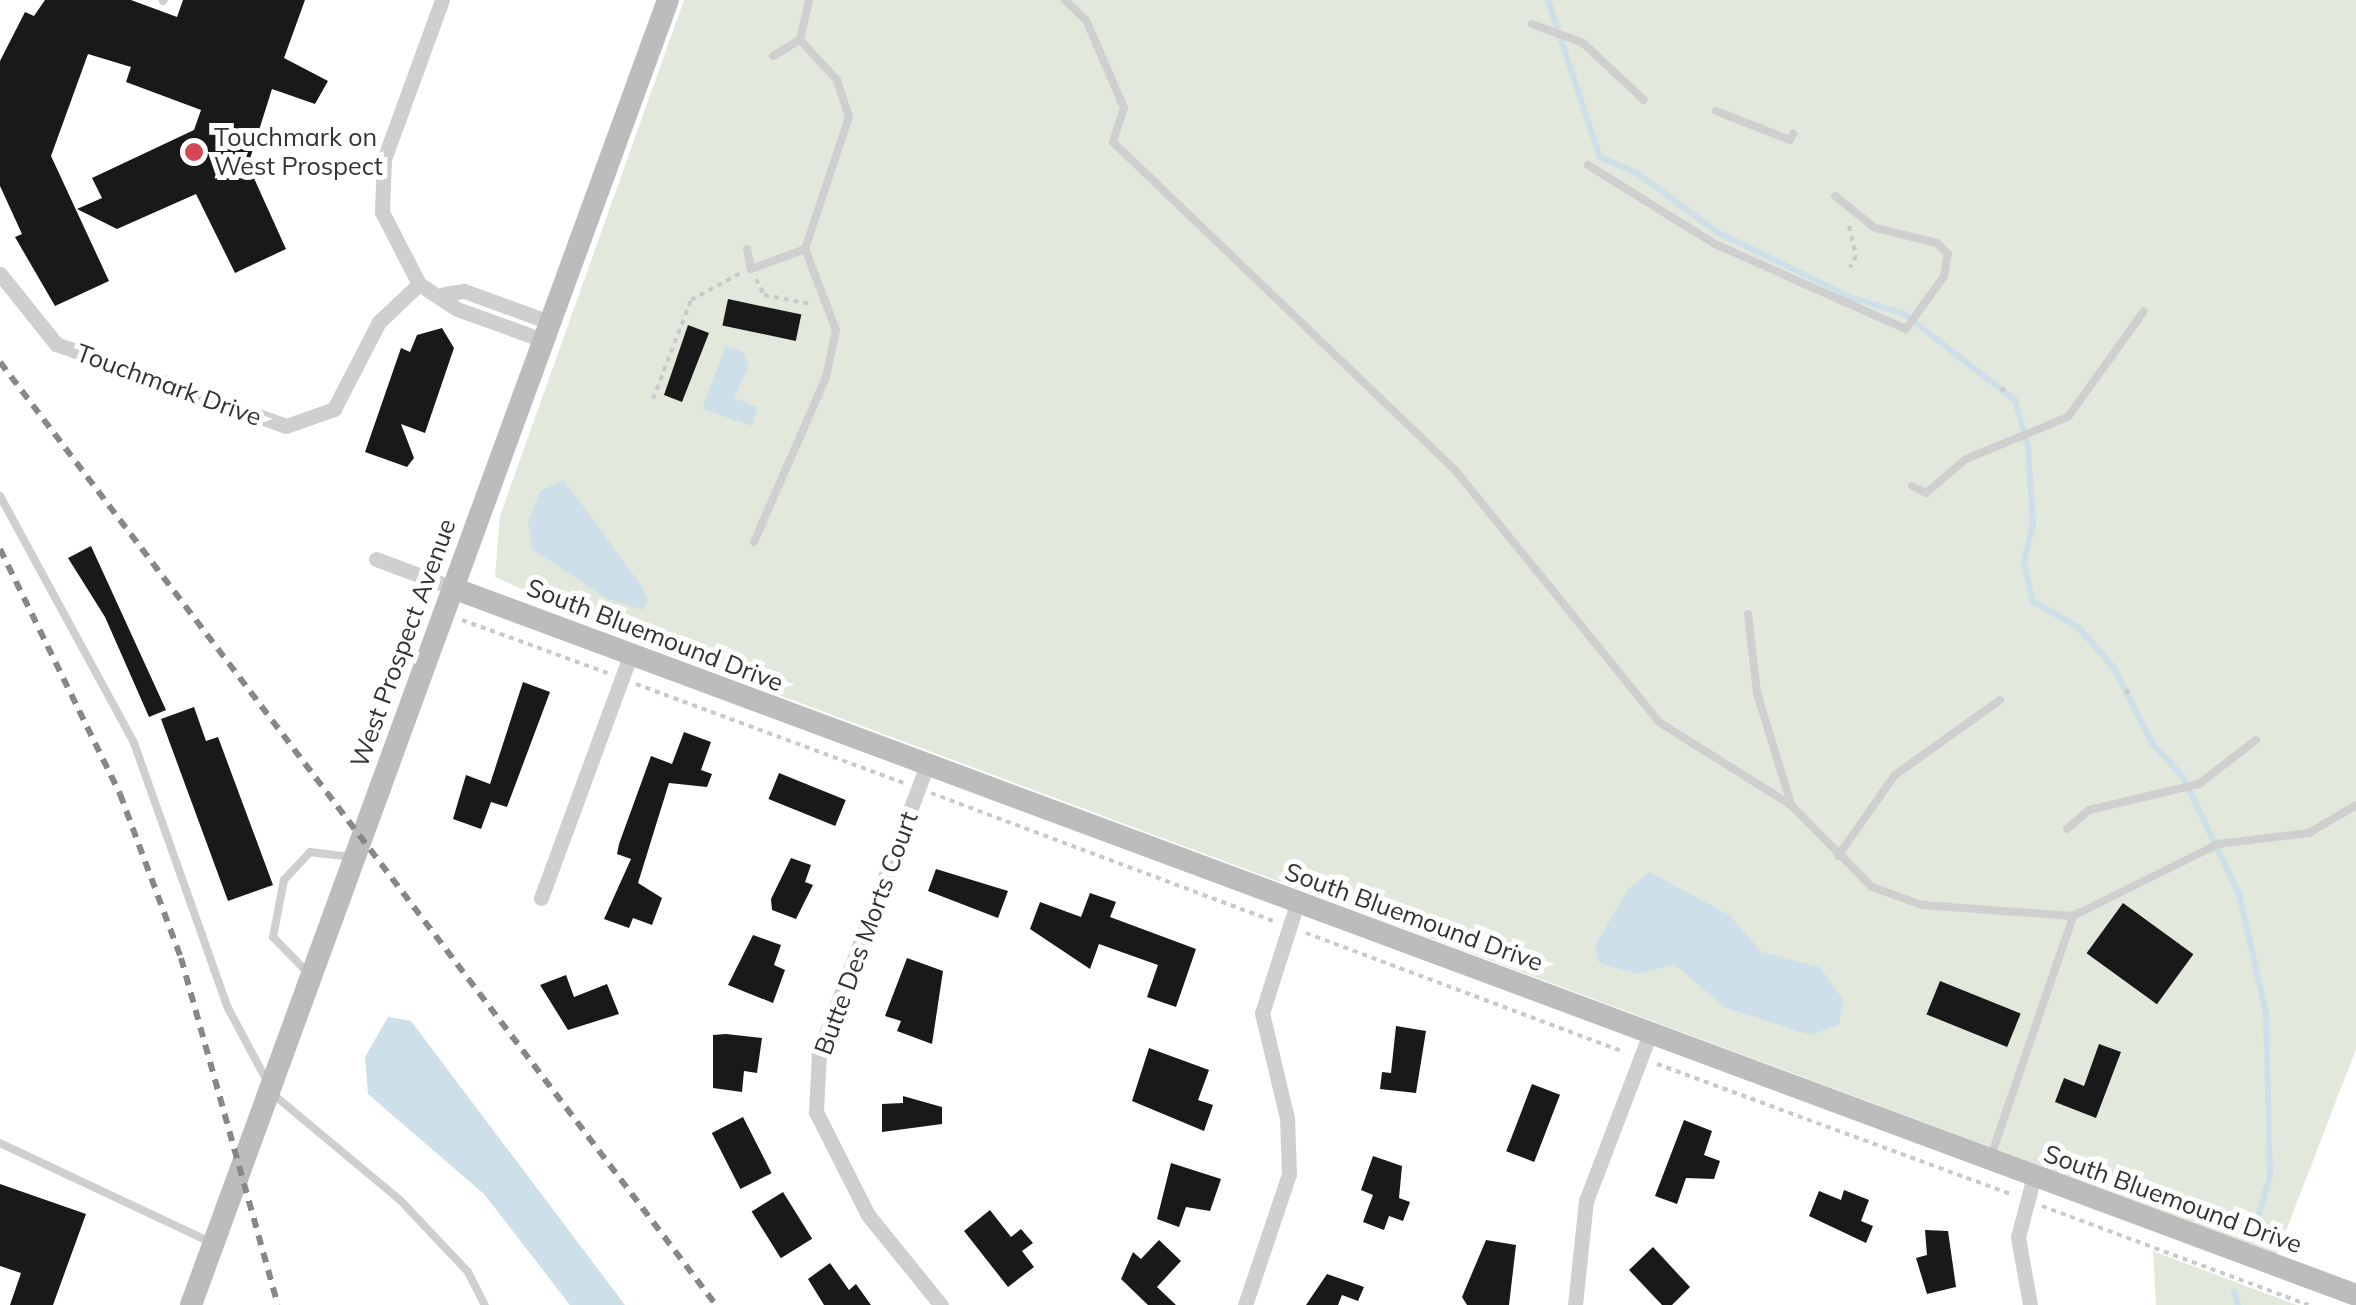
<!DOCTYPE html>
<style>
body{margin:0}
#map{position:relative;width:2356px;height:1305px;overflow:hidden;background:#fff;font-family:Mulish,sans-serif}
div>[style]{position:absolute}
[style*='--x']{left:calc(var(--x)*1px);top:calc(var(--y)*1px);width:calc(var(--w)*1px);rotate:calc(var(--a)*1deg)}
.green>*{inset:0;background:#e2e8dc}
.water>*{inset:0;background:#cddfe8}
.stream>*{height:6px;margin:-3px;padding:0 3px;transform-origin:3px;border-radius:3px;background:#cddfe8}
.building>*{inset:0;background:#191919;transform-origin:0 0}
.path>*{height:4px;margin-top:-2px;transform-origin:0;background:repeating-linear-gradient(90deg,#c9c9c9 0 5px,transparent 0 10px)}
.lane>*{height:8px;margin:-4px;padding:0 4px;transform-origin:4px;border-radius:4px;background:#cfcfcf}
.street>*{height:15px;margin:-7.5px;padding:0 7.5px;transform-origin:7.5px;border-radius:7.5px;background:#cfcfcf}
.secondary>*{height:22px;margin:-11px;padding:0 11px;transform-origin:11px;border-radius:11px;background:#bcbcbc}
.rail>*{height:6px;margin-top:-3px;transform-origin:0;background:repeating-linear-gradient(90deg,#878787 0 10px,transparent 0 18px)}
.dots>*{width:28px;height:28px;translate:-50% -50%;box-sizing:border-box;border:5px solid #fff;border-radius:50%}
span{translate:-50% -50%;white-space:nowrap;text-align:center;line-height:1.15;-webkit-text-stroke:10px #fff;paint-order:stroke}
.poi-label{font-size:25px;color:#323232}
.left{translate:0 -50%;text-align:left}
.street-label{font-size:25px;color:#323232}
</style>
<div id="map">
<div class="green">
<div style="clip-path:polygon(684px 0,2356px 0,2356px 1049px,2277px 1254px,653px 648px,495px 577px,500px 516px)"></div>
<div style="clip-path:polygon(2153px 1251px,2297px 1305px,2156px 1305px)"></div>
</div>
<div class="water">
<div style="clip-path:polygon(725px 347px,742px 351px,749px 366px,734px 398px,758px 407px,752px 426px,702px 409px)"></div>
<div style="clip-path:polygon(564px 480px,639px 582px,648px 599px,643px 610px,606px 598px,532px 549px,528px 521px,540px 491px)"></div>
<div style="clip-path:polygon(1650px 872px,1729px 915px,1762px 952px,1820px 967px,1843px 1000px,1839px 1025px,1810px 1035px,1726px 1008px,1674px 964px,1638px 974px,1599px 963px,1595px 946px,1629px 888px)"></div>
<div style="clip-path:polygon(388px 1017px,411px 1021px,625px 1305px,570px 1305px,484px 1194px,368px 1094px,365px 1057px)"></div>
</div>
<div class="stream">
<div style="--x:1548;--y:0;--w:165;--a:71.7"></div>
<div style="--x:1600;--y:157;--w:40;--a:23.4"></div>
<div style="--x:1637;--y:173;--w:99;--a:36.4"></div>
<div style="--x:1717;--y:232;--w:148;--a:26"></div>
<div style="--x:1850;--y:297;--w:57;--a:17.5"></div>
<div style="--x:1904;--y:314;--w:140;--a:37.8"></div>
<div style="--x:2015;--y:400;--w:49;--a:74.5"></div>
<div style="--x:2028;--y:447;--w:76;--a:86.2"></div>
<div style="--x:2033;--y:523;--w:39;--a:103"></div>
<div style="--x:2024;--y:561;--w:41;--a:78.7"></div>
<div style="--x:2032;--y:601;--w:53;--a:29.5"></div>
<div style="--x:2078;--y:627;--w:55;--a:48.7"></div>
<div style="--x:2114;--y:668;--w:84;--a:63.1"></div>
<div style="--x:2152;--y:743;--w:46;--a:47.6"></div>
<div style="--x:2183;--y:777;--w:130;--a:64.4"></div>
<div style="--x:2239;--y:894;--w:122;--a:77.2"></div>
<div style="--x:2266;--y:1013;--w:163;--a:88.6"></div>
<div style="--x:2270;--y:1176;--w:57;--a:106.2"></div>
<div style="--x:2234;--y:1291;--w:15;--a:74"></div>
</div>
<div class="building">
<div style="clip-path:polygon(45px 0,131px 0,177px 17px,183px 0,305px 0,284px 58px,328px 81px,315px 104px,272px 89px,248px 165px,286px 249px,235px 273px,196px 194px,117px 229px,77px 209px,102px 198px,92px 178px,194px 130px,201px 110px,126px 82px,131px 67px,88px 54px,51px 156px,109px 281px,55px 306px,15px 237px,22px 234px,0 186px,0 61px,25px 12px,34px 16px)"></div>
<div style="left:728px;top:299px;width:75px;height:27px;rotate:12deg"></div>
<div style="clip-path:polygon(688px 325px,709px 333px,682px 402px,664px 395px)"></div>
<div style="clip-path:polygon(442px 328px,454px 348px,425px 433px,401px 424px,414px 458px,407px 467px,365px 452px,401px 348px,410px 352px,417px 335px)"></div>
<div style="clip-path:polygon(91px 546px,166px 710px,149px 717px,105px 617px,68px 558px)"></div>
<div style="clip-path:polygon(523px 682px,550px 692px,507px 807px,491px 802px,481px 829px,453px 819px,466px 775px,490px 784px)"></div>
<div style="clip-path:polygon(194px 707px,206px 741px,218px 737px,273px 885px,228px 901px,161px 719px)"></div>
<div style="clip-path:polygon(684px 732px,711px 742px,701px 770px,712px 774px,707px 787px,669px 783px,638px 883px,662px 898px,652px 925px,633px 918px,629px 928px,604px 919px,631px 859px,617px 854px,619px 844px,651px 756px,672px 764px)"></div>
<div style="left:779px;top:773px;width:72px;height:28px;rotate:22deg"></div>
<div style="clip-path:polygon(791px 858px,811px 865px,805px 882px,813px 885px,796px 919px,772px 910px,771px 899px)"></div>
<div style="clip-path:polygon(936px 869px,1008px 891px,998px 918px,928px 891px)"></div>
<div style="clip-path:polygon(1090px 893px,1116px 902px,1110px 917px,1196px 949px,1176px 1007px,1147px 997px,1158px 965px,1099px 944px,1090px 969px,1030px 929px,1040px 902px,1081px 917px)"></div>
<div style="left:2123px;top:903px;width:87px;height:62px;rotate:36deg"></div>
<div style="clip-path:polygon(753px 935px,781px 945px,774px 965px,785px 970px,773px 1003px,728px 985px)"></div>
<div style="clip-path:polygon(907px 958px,943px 971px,932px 1044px,897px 1031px,901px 1021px,885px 1016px)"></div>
<div style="clip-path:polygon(566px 975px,574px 997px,607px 984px,619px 1014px,568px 1030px,540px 985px)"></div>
<div style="left:1940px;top:981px;width:87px;height:36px;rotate:22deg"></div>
<div style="clip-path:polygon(1396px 1026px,1426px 1031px,1416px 1093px,1380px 1089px,1382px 1072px,1391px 1073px)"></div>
<div style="clip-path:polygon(726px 1034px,762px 1038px,757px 1073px,744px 1071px,742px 1092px,713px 1088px,713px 1035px)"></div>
<div style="clip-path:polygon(2099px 1044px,2121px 1052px,2096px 1118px,2055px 1102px,2064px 1078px,2084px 1086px)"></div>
<div style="clip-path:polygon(1149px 1048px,1209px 1070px,1198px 1100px,1213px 1105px,1204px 1131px,1132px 1101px)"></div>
<div style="left:1532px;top:1084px;width:30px;height:72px;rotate:21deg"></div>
<div style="clip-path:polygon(903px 1096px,942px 1107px,942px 1124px,882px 1132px,882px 1104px,903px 1103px)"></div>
<div style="left:743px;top:1117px;width:63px;height:35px;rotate:63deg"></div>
<div style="clip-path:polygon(1684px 1120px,1712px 1131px,1704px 1155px,1720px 1161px,1714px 1179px,1686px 1178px,1677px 1204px,1655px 1196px)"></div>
<div style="clip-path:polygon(1373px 1156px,1402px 1166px,1399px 1198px,1410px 1202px,1403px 1221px,1389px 1216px,1384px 1230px,1363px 1222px,1373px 1195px,1361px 1190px)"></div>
<div style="clip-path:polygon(1171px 1163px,1221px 1179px,1210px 1211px,1186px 1207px,1179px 1227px,1157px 1219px)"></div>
<div style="clip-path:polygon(0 1184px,86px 1214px,53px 1305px,10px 1305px,21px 1273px,0 1266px)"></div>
<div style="clip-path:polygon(1844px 1190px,1869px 1200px,1861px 1221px,1873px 1226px,1866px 1243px,1809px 1216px,1819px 1191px,1841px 1200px)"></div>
<div style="left:783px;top:1192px;width:55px;height:37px;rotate:58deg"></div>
<div style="clip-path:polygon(990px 1210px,1011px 1237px,1021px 1229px,1033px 1243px,1022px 1251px,1034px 1267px,1008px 1287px,964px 1231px)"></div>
<div style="clip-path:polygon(1925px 1230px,1948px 1231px,1956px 1287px,1927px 1294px,1916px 1258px,1927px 1255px)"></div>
<div style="clip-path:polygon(1159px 1240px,1181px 1261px,1157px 1287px,1176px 1305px,1148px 1305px,1121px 1279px,1133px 1252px,1141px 1259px)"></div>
<div style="clip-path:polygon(1486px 1240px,1516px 1245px,1509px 1305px,1467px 1305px,1462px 1297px)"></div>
<div style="clip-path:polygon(1653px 1247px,1690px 1287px,1672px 1305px,1662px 1305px,1629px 1270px)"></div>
<div style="clip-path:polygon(830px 1263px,849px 1290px,856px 1284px,871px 1305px,824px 1305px,808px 1279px)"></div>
<div style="clip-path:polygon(1327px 1274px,1364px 1287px,1358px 1301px,1342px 1295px,1338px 1305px,1306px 1305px)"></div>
</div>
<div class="path">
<div style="--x:1849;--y:226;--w:31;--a:77"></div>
<div style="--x:1856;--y:256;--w:13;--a:117"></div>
<div style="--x:756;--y:279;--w:18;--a:63"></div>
<div style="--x:764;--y:295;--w:48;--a:10.8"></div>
<div style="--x:2001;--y:391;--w:6;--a:-31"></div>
<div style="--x:653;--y:399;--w:106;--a:-69"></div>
<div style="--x:691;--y:300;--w:55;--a:-28.4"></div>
<div style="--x:462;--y:620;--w:155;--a:20"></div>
<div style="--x:636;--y:684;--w:286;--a:20.3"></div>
<div style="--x:2125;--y:693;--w:8;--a:-30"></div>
<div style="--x:931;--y:793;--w:365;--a:20.5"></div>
<div style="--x:1306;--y:933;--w:340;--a:20.5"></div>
<div style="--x:1657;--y:1064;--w:380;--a:20.2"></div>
<div style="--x:2042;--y:1206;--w:284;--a:20.4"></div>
</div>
<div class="lane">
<div style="--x:1065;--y:0;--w:29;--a:44"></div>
<div style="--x:1086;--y:20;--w:96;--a:66.6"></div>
<div style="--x:1124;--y:108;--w:36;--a:108"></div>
<div style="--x:1113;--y:142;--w:474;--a:43.8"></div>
<div style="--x:1455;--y:470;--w:324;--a:51"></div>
<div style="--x:1659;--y:722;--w:156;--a:32.2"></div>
<div style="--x:1791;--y:805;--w:115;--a:45.4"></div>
<div style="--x:1872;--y:887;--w:53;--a:19.8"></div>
<div style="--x:1922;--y:905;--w:151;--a:4.2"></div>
<div style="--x:2073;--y:916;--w:162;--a:-26.4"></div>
<div style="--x:2218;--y:844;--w:92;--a:-6.9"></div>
<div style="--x:2309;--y:833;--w:55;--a:-30.8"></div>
<div style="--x:163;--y:1;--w:1;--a:-45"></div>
<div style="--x:1532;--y:24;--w:54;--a:20.4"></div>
<div style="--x:1583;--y:43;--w:83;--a:43.1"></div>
<div style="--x:773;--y:56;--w:31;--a:-31"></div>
<div style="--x:1716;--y:111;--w:79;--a:21.4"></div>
<div style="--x:1790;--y:140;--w:7;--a:-63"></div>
<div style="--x:1588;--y:165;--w:150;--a:31.9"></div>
<div style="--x:1715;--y:244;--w:209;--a:24"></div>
<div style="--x:1906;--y:329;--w:65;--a:-54.4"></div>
<div style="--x:1944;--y:276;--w:22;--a:-80"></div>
<div style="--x:1948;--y:254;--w:16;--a:-135"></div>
<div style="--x:1937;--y:243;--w:64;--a:-166.4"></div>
<div style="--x:1875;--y:228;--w:51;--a:-141.3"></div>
<div style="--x:747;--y:249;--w:20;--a:79"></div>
<div style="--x:751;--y:269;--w:58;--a:-20.3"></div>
<div style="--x:1912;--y:486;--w:16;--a:27"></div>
<div style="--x:1926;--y:493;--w:52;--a:-40.4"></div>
<div style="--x:1966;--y:459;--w:110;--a:-22.4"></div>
<div style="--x:2068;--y:417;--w:130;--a:-54.4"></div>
<div style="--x:0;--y:496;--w:281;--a:61.5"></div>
<div style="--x:134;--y:743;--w:281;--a:70.5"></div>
<div style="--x:228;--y:1008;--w:85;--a:61.9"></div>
<div style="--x:754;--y:542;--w:180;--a:-66.4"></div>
<div style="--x:826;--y:377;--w:48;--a:-78"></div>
<div style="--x:836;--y:330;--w:87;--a:-110.9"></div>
<div style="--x:805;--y:249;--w:139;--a:-71.6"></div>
<div style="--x:849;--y:117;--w:39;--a:-108"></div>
<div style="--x:837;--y:80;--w:54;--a:-132.8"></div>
<div style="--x:800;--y:40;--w:41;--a:-77.3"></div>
<div style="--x:1748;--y:614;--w:80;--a:83.5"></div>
<div style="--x:1757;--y:693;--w:116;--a:73"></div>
<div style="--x:2067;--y:829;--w:29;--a:-41"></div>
<div style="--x:2089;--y:810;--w:113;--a:-13.3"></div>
<div style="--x:2199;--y:784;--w:72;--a:-37.7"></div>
<div style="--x:1838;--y:856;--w:99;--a:-54.9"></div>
<div style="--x:1895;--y:775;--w:129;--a:-35.5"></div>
<div style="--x:308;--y:973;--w:50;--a:-134.2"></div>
<div style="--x:273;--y:937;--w:58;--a:-79.1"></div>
<div style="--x:284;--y:880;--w:38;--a:-47"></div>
<div style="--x:310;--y:852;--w:39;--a:7"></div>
<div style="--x:274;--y:1095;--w:164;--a:39.8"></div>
<div style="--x:400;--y:1200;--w:99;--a:46.6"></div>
<div style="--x:468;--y:1272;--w:37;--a:63"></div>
<div style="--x:0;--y:1143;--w:232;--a:25.2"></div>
<div style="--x:1991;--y:1156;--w:254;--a:-71.1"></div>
</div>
<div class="street">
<div style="--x:442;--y:0;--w:169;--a:110"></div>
<div style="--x:384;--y:159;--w:53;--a:92.2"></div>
<div style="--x:382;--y:212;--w:81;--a:62.8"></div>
<div style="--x:419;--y:284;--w:45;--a:33.3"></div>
<div style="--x:457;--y:309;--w:91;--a:19.8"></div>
<div style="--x:0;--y:274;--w:90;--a:51.3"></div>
<div style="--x:56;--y:344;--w:244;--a:19.6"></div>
<div style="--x:286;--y:426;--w:51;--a:-19.5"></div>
<div style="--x:334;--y:409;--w:98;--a:-62.7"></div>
<div style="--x:379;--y:322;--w:55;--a:-43.5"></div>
<div style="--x:444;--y:294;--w:20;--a:-9"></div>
<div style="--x:464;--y:291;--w:90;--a:20"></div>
<div style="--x:376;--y:559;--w:82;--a:20.6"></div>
<div style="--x:927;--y:765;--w:308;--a:110.6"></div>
<div style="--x:819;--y:1053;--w:59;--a:92.9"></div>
<div style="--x:816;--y:1112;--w:115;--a:63.2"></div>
<div style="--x:868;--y:1215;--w:116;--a:51"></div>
<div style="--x:541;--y:898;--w:258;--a:-69.8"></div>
<div style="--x:1245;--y:1305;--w:138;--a:-71.4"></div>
<div style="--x:1289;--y:1174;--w:56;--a:-92"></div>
<div style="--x:1287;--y:1118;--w:108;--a:-103.4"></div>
<div style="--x:1262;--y:1013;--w:115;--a:-72.3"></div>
<div style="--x:1575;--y:1305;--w:105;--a:-84"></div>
<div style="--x:1586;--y:1201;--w:180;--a:-69.1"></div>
<div style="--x:2030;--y:1305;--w:69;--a:-100"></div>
<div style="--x:2018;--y:1237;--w:63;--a:-75.3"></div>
</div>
<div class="secondary">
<div style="--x:453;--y:588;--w:2030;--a:20.38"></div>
<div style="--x:191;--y:1305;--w:1389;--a:-69.92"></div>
</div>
<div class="rail">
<div style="--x:0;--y:362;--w:1184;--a:52.79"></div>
<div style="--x:0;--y:549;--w:273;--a:63.9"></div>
<div style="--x:120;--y:794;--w:175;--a:69.6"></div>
<div style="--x:181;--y:958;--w:360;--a:74.4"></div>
</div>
<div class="dots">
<div style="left:194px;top:152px;background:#d44857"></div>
</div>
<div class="poi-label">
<span class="left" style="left:214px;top:152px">Touchmark on<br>West Prospect</span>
</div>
<div class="street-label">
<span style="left:169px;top:385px;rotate:20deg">Touchmark Drive</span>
<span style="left:655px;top:635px;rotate:21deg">South Bluemound Drive</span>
<span style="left:403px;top:643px;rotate:-70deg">West Prospect Avenue</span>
<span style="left:1414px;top:917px;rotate:20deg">South Bluemound Drive</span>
<span style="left:866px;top:933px;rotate:-70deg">Butte Des Morts Court</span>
<span style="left:2173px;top:1199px;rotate:20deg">South Bluemound Drive</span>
</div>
</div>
